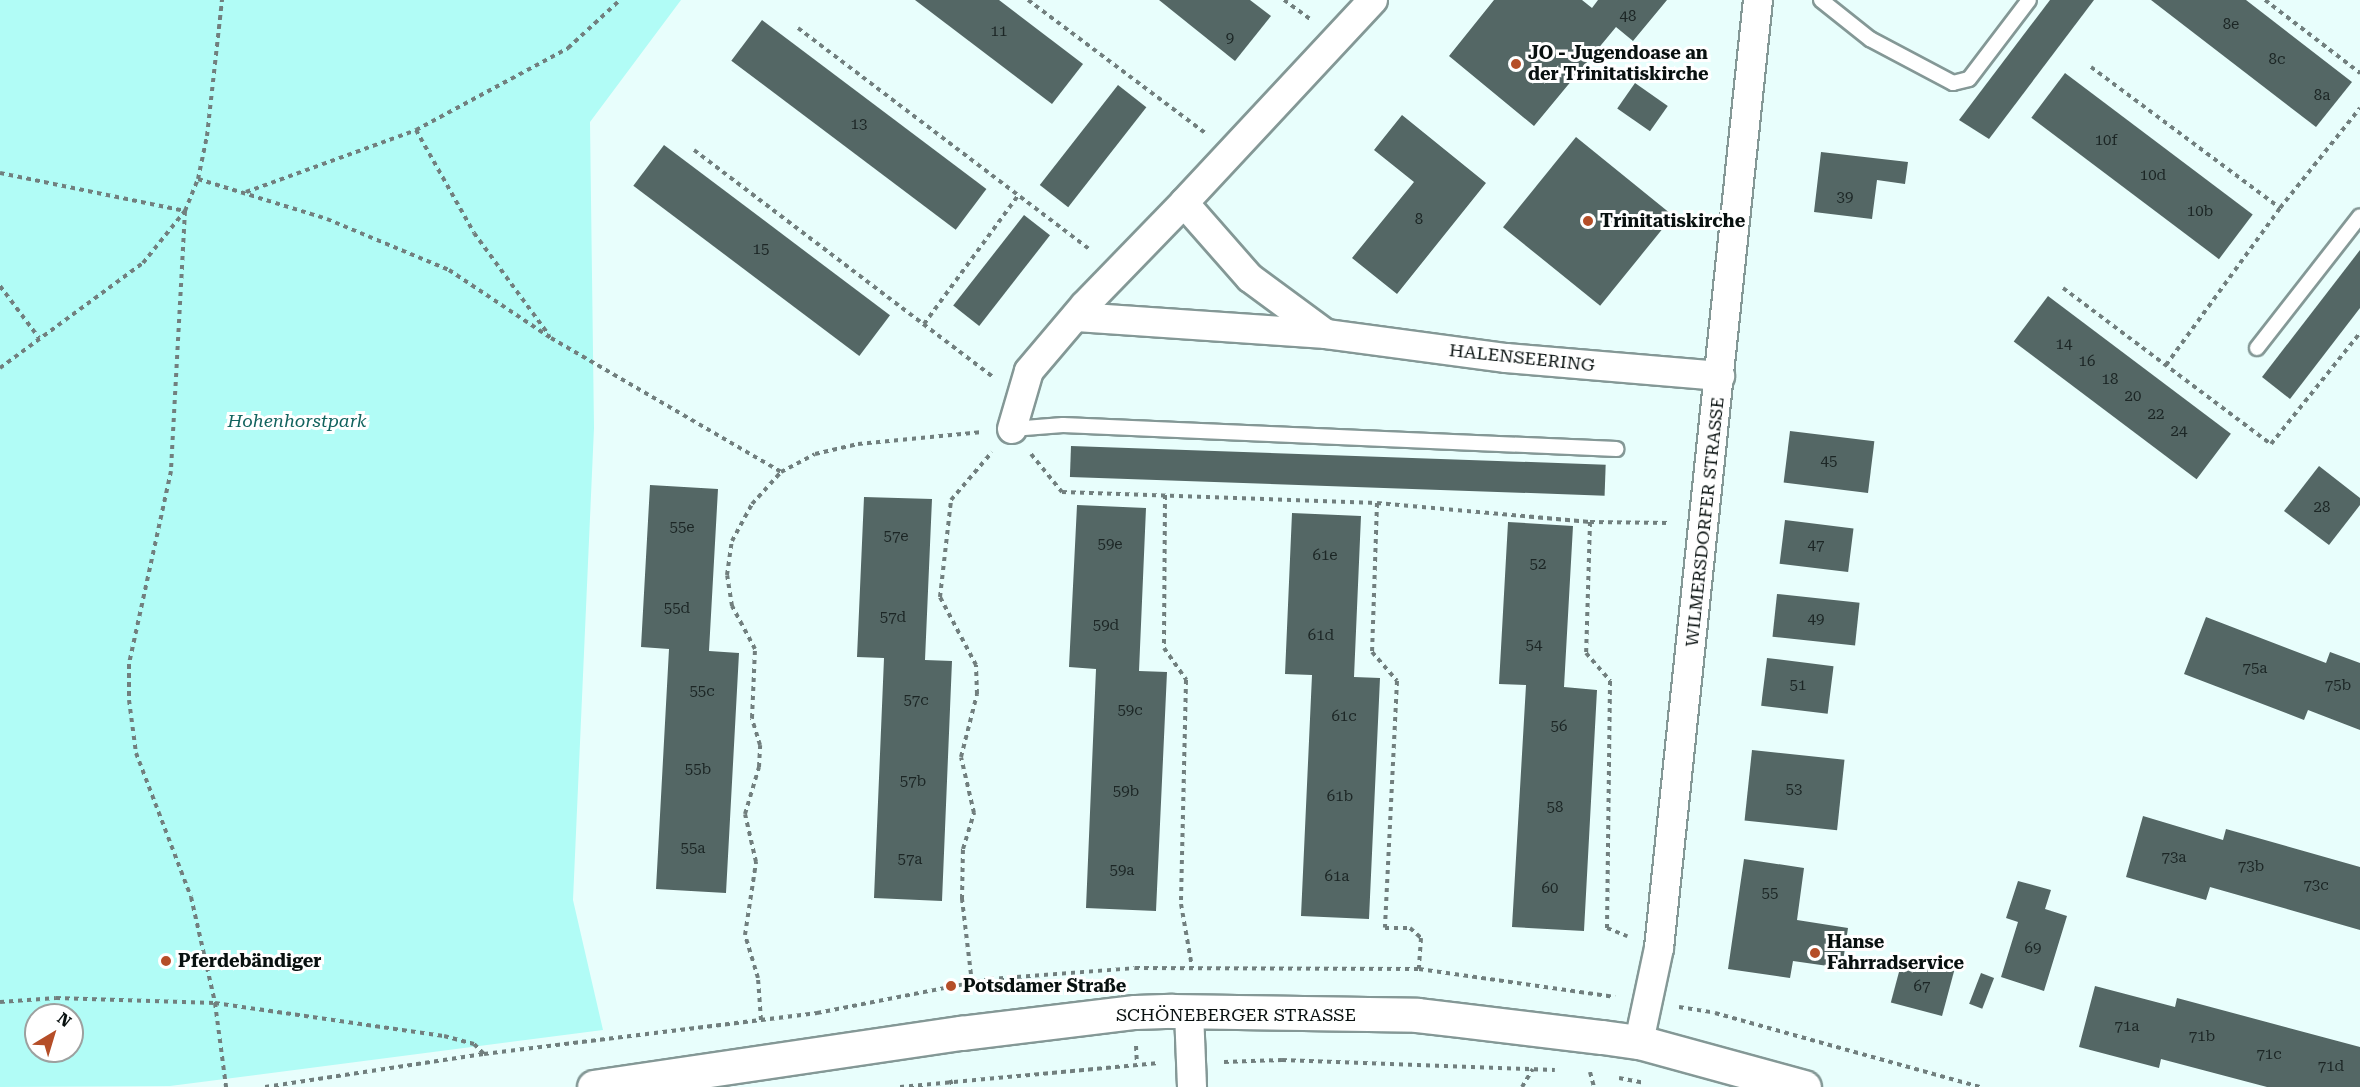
<!DOCTYPE html>
<meta charset="utf-8">
<style>
body{margin:0}
#map{position:relative;width:2360px;height:1087px;overflow:hidden;background:#e8fefc;font-family:"Roboto Serif",serif}
div>[style]{position:absolute}
[style*='--x']{left:calc(var(--x)*1px);top:calc(var(--y)*1px);width:calc(var(--w)*1px);rotate:calc(var(--a)*1deg)}
.green>*{inset:0;background:#b1fcf6}
.building>*{inset:0;background:#546765;transform-origin:0 0}
.path>*{height:4px;margin-top:-2px;transform-origin:0;background:repeating-linear-gradient(90deg,#717f7e 0 4.5px,transparent 0 9px)}
.roads{filter:drop-shadow(2px 0 #849896) drop-shadow(-2px 0 #849896) drop-shadow(0 2px #849896) drop-shadow(0 -2px #849896)}
.lane>*{height:14px;margin:-7px;padding:0 7px;transform-origin:7px;border-radius:7px;background:#fff}
.street>*{height:28px;margin:-14px;padding:0 14px;transform-origin:14px;border-radius:14px;background:#fff}
.secondary>*{height:33px;margin:-16.5px;padding:0 16.5px;transform-origin:16.5px;border-radius:16.5px;background:#fff}
.dots>*{width:16px;height:16px;translate:-50% -50%;box-sizing:border-box;border:3px solid #fff;border-radius:50%}
span{translate:-50% -50%;white-space:nowrap;text-align:center;line-height:1.15;-webkit-text-stroke:6px #fff;paint-order:stroke}
.number-label{font-size:15px;color:#1c2625}
.number-label span{-webkit-text-stroke-width:0}
.poi-label{font-size:18px;color:#091110;font-weight:700}
.left{translate:0 -50%;text-align:left}
.street-label{font-size:18px;color:#091110}
.park-label{font-size:18px;color:#12635e;font-style:italic}
.north{position:absolute;left:24px;top:1003px;width:60px;height:60px;box-sizing:border-box;background:#fff;border:2px solid #9da09f;border-radius:50%;rotate:38deg;font-size:16px;font-weight:700;line-height:24px;text-align:center;color:#091110}
.north::after{content:'';display:block;margin:auto;width:21px;height:27px;background:#b54e28;clip-path:polygon(50% 0,100% 100%,50% 72%,0 100%)}
</style>
<div id="map">
<div class="green">
<div style="clip-path:polygon(evenodd,0 0,681px 0,590px 122px,594px 428px,573px 900px,603px 1030px,170px 1086px,0 1087px,0 0,36px 1015px,72px 1015px,72px 1051px,36px 1051px,36px 1015px)"></div>
</div>
<div class="building">
<div style="clip-path:polygon(915px 0,999px 0,1083px 64px,1052px 104px)"></div>
<div style="clip-path:polygon(1159px 0,1250px 0,1271px 16px,1235px 61px)"></div>
<div style="clip-path:polygon(1494px 0,1582px 0,1592px 8px,1598px 0,1667px 0,1633px 41px,1616px 27px,1534px 126px,1449px 56px)"></div>
<div style="clip-path:polygon(2050px 0,2094px 0,1989px 139px,1959px 120px)"></div>
<div style="clip-path:polygon(2151px 0,2246px 0,2352px 82px,2316px 127px)"></div>
<div style="left:762px;top:20px;width:281px;height:51px;rotate:37deg"></div>
<div style="left:2065px;top:73px;width:235px;height:56px;rotate:37deg"></div>
<div style="left:1635px;top:83px;width:40px;height:31px;rotate:35deg"></div>
<div style="left:1118px;top:85px;width:36px;height:127px;rotate:38deg"></div>
<div style="clip-path:polygon(1402px 115px,1486px 183px,1397px 294px,1352px 258px,1414px 182px,1374px 150px)"></div>
<div style="left:1576px;top:137px;width:125px;height:116px;rotate:39deg"></div>
<div style="left:664px;top:145px;width:283px;height:51px;rotate:37deg"></div>
<div style="clip-path:polygon(1821px 152px,1908px 162px,1905px 184px,1877px 180px,1872px 219px,1814px 212px)"></div>
<div style="left:1024px;top:215px;width:33px;height:115px;rotate:38deg"></div>
<div style="clip-path:polygon(2360px 250px,2360px 308px,2290px 399px,2262px 377px)"></div>
<div style="left:2048px;top:296px;width:229px;height:57px;rotate:37deg"></div>
<div style="left:1790px;top:431px;width:85px;height:52px;rotate:7deg"></div>
<div style="left:1071px;top:446px;width:535px;height:31px;rotate:2deg"></div>
<div style="clip-path:polygon(2319px 466px,2360px 498px,2360px 505px,2329px 545px,2284px 511px)"></div>
<div style="clip-path:polygon(650px 485px,718px 489px,709px 651px,739px 653px,726px 893px,656px 889px,669px 649px,641px 647px)"></div>
<div style="clip-path:polygon(864px 497px,932px 499px,925px 660px,952px 661px,942px 901px,874px 898px,884px 658px,857px 657px)"></div>
<div style="clip-path:polygon(1077px 505px,1146px 508px,1139px 671px,1167px 672px,1156px 911px,1086px 908px,1096px 669px,1069px 667px)"></div>
<div style="clip-path:polygon(1292px 513px,1361px 516px,1354px 677px,1380px 678px,1369px 919px,1301px 916px,1312px 675px,1285px 674px)"></div>
<div style="left:1785px;top:520px;width:69px;height:44px;rotate:7deg"></div>
<div style="clip-path:polygon(1508px 522px,1573px 526px,1564px 687px,1597px 690px,1584px 931px,1512px 927px,1526px 685px,1499px 684px)"></div>
<div style="left:1777px;top:594px;width:83px;height:43px;rotate:6deg"></div>
<div style="clip-path:polygon(2206px 617px,2326px 663px,2330px 652px,2360px 663px,2360px 730px,2308px 710px,2304px 720px,2184px 674px)"></div>
<div style="left:1767px;top:658px;width:67px;height:48px;rotate:7deg"></div>
<div style="left:1752px;top:750px;width:93px;height:71px;rotate:6deg"></div>
<div style="clip-path:polygon(2143px 816px,2223px 840px,2226px 829px,2360px 867px,2360px 930px,2210px 887px,2206px 900px,2126px 877px)"></div>
<div style="clip-path:polygon(1744px 859px,1804px 868px,1797px 920px,1848px 928px,1842px 968px,1793px 961px,1790px 978px,1728px 969px)"></div>
<div style="clip-path:polygon(2018px 881px,2051px 890px,2045px 909px,2067px 916px,2044px 991px,2001px 977px,2018px 922px,2006px 918px)"></div>
<div style="left:1903px;top:957px;width:53px;height:47px;rotate:15deg"></div>
<div style="left:1981px;top:973px;width:14px;height:33px;rotate:21deg"></div>
<div style="clip-path:polygon(2095px 986px,2175px 1007px,2177px 998px,2360px 1047px,2360px 1087px,2267px 1087px,2161px 1059px,2159px 1068px,2079px 1047px)"></div>
</div>
<div class="path">
<div style="--x:1028;--y:0;--w:221;--a:36.9"></div>
<div style="--x:1284;--y:0;--w:32;--a:36"></div>
<div style="--x:2265;--y:0;--w:120;--a:37.5"></div>
<div style="--x:798;--y:28;--w:368;--a:37.2"></div>
<div style="--x:2091;--y:67;--w:236;--a:36.7"></div>
<div style="--x:2280;--y:208;--w:128;--a:-51.3"></div>
<div style="--x:416;--y:130;--w:118;--a:60.6"></div>
<div style="--x:474;--y:233;--w:127;--a:53.7"></div>
<div style="--x:694;--y:150;--w:374;--a:37.2"></div>
<div style="--x:0;--y:173;--w:189;--a:11.6"></div>
<div style="--x:198;--y:179;--w:135;--a:17.2"></div>
<div style="--x:327;--y:219;--w:132;--a:22.7"></div>
<div style="--x:449;--y:270;--w:123;--a:33.7"></div>
<div style="--x:551;--y:338;--w:266;--a:30.2"></div>
<div style="--x:781;--y:472;--w:38;--a:-28"></div>
<div style="--x:815;--y:454;--w:44;--a:-13.1"></div>
<div style="--x:858;--y:444;--w:125;--a:-5.5"></div>
<div style="--x:246;--y:192;--w:181;--a:-20"></div>
<div style="--x:416;--y:130;--w:173;--a:-28.3"></div>
<div style="--x:568;--y:48;--w:71;--a:-42.7"></div>
<div style="--x:185;--y:211;--w:260;--a:93.1"></div>
<div style="--x:171;--y:471;--w:198;--a:102.3"></div>
<div style="--x:129;--y:664;--w:36;--a:90"></div>
<div style="--x:129;--y:700;--w:53;--a:82.5"></div>
<div style="--x:136;--y:753;--w:154;--a:69.1"></div>
<div style="--x:191;--y:897;--w:109;--a:77.2"></div>
<div style="--x:215;--y:1003;--w:85;--a:82.5"></div>
<div style="--x:0;--y:286;--w:65;--a:53.1"></div>
<div style="--x:2063;--y:288;--w:260;--a:36.9"></div>
<div style="--x:2271;--y:444;--w:142;--a:-51.3"></div>
<div style="--x:924;--y:324;--w:161;--a:-53.8"></div>
<div style="--x:2166;--y:365;--w:194;--a:-54"></div>
<div style="--x:0;--y:368;--w:177;--a:-36.3"></div>
<div style="--x:143;--y:263;--w:67;--a:-51.1"></div>
<div style="--x:185;--y:211;--w:35;--a:-68"></div>
<div style="--x:198;--y:179;--w:44;--a:-78.2"></div>
<div style="--x:207;--y:136;--w:137;--a:-83.7"></div>
<div style="--x:1031;--y:454;--w:49;--a:50.8"></div>
<div style="--x:1062;--y:492;--w:315;--a:2"></div>
<div style="--x:1377;--y:503;--w:214;--a:5.1"></div>
<div style="--x:1590;--y:522;--w:80;--a:0.7"></div>
<div style="--x:1165;--y:495;--w:153;--a:90.4"></div>
<div style="--x:1164;--y:648;--w:39;--a:55"></div>
<div style="--x:1186;--y:680;--w:224;--a:91.3"></div>
<div style="--x:1181;--y:904;--w:64;--a:80.1"></div>
<div style="--x:1377;--y:503;--w:149;--a:91.9"></div>
<div style="--x:1372;--y:652;--w:38;--a:49"></div>
<div style="--x:1397;--y:681;--w:247;--a:92.8"></div>
<div style="--x:1385;--y:928;--w:25;--a:0"></div>
<div style="--x:1410;--y:928;--w:15;--a:42"></div>
<div style="--x:1421;--y:938;--w:31;--a:94"></div>
<div style="--x:1590;--y:522;--w:131;--a:91.7"></div>
<div style="--x:1586;--y:653;--w:37;--a:49"></div>
<div style="--x:1610;--y:681;--w:247;--a:90.7"></div>
<div style="--x:1607;--y:928;--w:22;--a:22"></div>
<div style="--x:972;--y:983;--w:85;--a:-96.8"></div>
<div style="--x:962;--y:899;--w:50;--a:-88.9"></div>
<div style="--x:963;--y:849;--w:38;--a:-73"></div>
<div style="--x:974;--y:813;--w:57;--a:-103.1"></div>
<div style="--x:961;--y:757;--w:65;--a:-75.7"></div>
<div style="--x:977;--y:694;--w:29;--a:-92"></div>
<div style="--x:976;--y:665;--w:77;--a:-117.9"></div>
<div style="--x:940;--y:597;--w:98;--a:-83.5"></div>
<div style="--x:951;--y:500;--w:63;--a:-49.5"></div>
<div style="--x:0;--y:1002;--w:56;--a:-4.1"></div>
<div style="--x:56;--y:998;--w:159;--a:1.8"></div>
<div style="--x:215;--y:1003;--w:231;--a:8.2"></div>
<div style="--x:444;--y:1036;--w:31;--a:15"></div>
<div style="--x:474;--y:1044;--w:14;--a:45"></div>
<div style="--x:1679;--y:1007;--w:36;--a:9"></div>
<div style="--x:1715;--y:1013;--w:275;--a:15.6"></div>
<div style="--x:761;--y:1020;--w:42;--a:-94.1"></div>
<div style="--x:758;--y:978;--w:45;--a:-106.8"></div>
<div style="--x:745;--y:935;--w:74;--a:-81.4"></div>
<div style="--x:756;--y:862;--w:49;--a:-102.9"></div>
<div style="--x:745;--y:814;--w:49;--a:-73.4"></div>
<div style="--x:759;--y:767;--w:22;--a:-87"></div>
<div style="--x:760;--y:745;--w:28;--a:-107"></div>
<div style="--x:752;--y:718;--w:69;--a:-87.5"></div>
<div style="--x:755;--y:649;--w:49;--a:-118.1"></div>
<div style="--x:732;--y:606;--w:31;--a:-99"></div>
<div style="--x:727;--y:575;--w:34;--a:-82"></div>
<div style="--x:732;--y:541;--w:42;--a:-61.6"></div>
<div style="--x:752;--y:504;--w:43;--a:-47.8"></div>
<div style="--x:1136;--y:1046;--w:17;--a:87"></div>
<div style="--x:1224;--y:1062;--w:58;--a:-2"></div>
<div style="--x:1282;--y:1060;--w:273;--a:2.1"></div>
<div style="--x:1590;--y:1072;--w:16;--a:75"></div>
<div style="--x:1619;--y:1078;--w:25;--a:11"></div>
<div style="--x:950;--y:1080;--w:8;--a:67"></div>
<div style="--x:265;--y:1087;--w:221;--a:-8.6"></div>
<div style="--x:484;--y:1054;--w:336;--a:-7"></div>
<div style="--x:817;--y:1013;--w:176;--a:-11.1"></div>
<div style="--x:990;--y:979;--w:145;--a:-4.3"></div>
<div style="--x:1135;--y:968;--w:284;--a:0.2"></div>
<div style="--x:1419;--y:969;--w:198;--a:8.1"></div>
<div style="--x:900;--y:1087;--w:260;--a:-5.3"></div>
<div style="--x:1522;--y:1087;--w:21;--a:-59"></div>
</div>
<div class="roads">
<div class="lane">
<div style="--x:1821;--y:0;--w:63;--a:38.5"></div>
<div style="--x:1870;--y:39;--w:94;--a:27.9"></div>
<div style="--x:1953;--y:83;--w:16;--a:-14"></div>
<div style="--x:1969;--y:79;--w:99;--a:-52.8"></div>
<div style="--x:2257;--y:348;--w:167;--a:-52"></div>
<div style="--x:1012;--y:429;--w:51;--a:-4.5"></div>
<div style="--x:1063;--y:425;--w:554;--a:2.49"></div>
</div>
<div class="street">
<div style="--x:1373;--y:0;--w:277;--a:133"></div>
<div style="--x:1184;--y:203;--w:100;--a:48.7"></div>
<div style="--x:1250;--y:278;--w:94;--a:36.4"></div>
<div style="--x:1326;--y:334;--w:182;--a:7.6"></div>
<div style="--x:1506;--y:358;--w:215;--a:4.8"></div>
<div style="--x:1076;--y:317;--w:251;--a:3.9"></div>
<div style="--x:1012;--y:429;--w:60;--a:-73.7"></div>
<div style="--x:1029;--y:371;--w:87;--a:-49.7"></div>
<div style="--x:1085;--y:305;--w:142;--a:-45.9"></div>
<div style="--x:1189;--y:1012;--w:75;--a:87.7"></div>
<div style="--x:1639;--y:1042;--w:96;--a:-78"></div>
<div style="--x:1659;--y:948;--w:953;--a:-84.04"></div>
</div>
<div class="secondary">
<div style="--x:594;--y:1087;--w:371;--a:-8.4"></div>
<div style="--x:961;--y:1033;--w:175;--a:-6.9"></div>
<div style="--x:1135;--y:1012;--w:37;--a:-2"></div>
<div style="--x:1172;--y:1011;--w:245;--a:0.9"></div>
<div style="--x:1417;--y:1015;--w:186;--a:6.8"></div>
<div style="--x:1602;--y:1037;--w:37;--a:8"></div>
<div style="--x:1639;--y:1042;--w:171;--a:15.3"></div>
</div>
</div>
<div class="dots">
<div style="left:1516px;top:64px;background:#b54e28"></div>
<div style="left:1588px;top:221px;background:#b54e28"></div>
<div style="left:1815px;top:953px;background:#b54e28"></div>
<div style="left:166px;top:961px;background:#b54e28"></div>
<div style="left:951px;top:986px;background:#b54e28"></div>
</div>
<div class="number-label">
<span style="left:1628px;top:17px">48</span>
<span style="left:2231px;top:25px">8e</span>
<span style="left:999px;top:32px">11</span>
<span style="left:1230px;top:39px">9</span>
<span style="left:2277px;top:60px">8c</span>
<span style="left:2322px;top:96px">8a</span>
<span style="left:859px;top:125px">13</span>
<span style="left:2106px;top:141px">10f</span>
<span style="left:2153px;top:176px">10d</span>
<span style="left:1845px;top:198px">39</span>
<span style="left:2200px;top:212px">10b</span>
<span style="left:1419px;top:220px">8</span>
<span style="left:761px;top:250px">15</span>
<span style="left:2064px;top:345px">14</span>
<span style="left:2087px;top:362px">16</span>
<span style="left:2110px;top:380px">18</span>
<span style="left:2133px;top:397px">20</span>
<span style="left:2156px;top:415px">22</span>
<span style="left:2179px;top:432px">24</span>
<span style="left:1829px;top:462px">45</span>
<span style="left:2322px;top:508px">28</span>
<span style="left:682px;top:528px">55e</span>
<span style="left:896px;top:537px">57e</span>
<span style="left:1110px;top:545px">59e</span>
<span style="left:1816px;top:546px">47</span>
<span style="left:1325px;top:556px">61e</span>
<span style="left:1538px;top:565px">52</span>
<span style="left:677px;top:609px">55d</span>
<span style="left:893px;top:618px">57d</span>
<span style="left:1816px;top:620px">49</span>
<span style="left:1106px;top:626px">59d</span>
<span style="left:1321px;top:636px">61d</span>
<span style="left:1534px;top:646px">54</span>
<span style="left:2255px;top:669px">75a</span>
<span style="left:1798px;top:686px">51</span>
<span style="left:2338px;top:686px">75b</span>
<span style="left:702px;top:692px">55c</span>
<span style="left:916px;top:701px">57c</span>
<span style="left:1130px;top:711px">59c</span>
<span style="left:1344px;top:717px">61c</span>
<span style="left:1559px;top:727px">56</span>
<span style="left:698px;top:770px">55b</span>
<span style="left:913px;top:782px">57b</span>
<span style="left:1794px;top:790px">53</span>
<span style="left:1126px;top:792px">59b</span>
<span style="left:1340px;top:797px">61b</span>
<span style="left:1555px;top:808px">58</span>
<span style="left:693px;top:849px">55a</span>
<span style="left:2174px;top:858px">73a</span>
<span style="left:910px;top:860px">57a</span>
<span style="left:2251px;top:867px">73b</span>
<span style="left:1122px;top:871px">59a</span>
<span style="left:1337px;top:877px">61a</span>
<span style="left:2316px;top:886px">73c</span>
<span style="left:1550px;top:889px">60</span>
<span style="left:1770px;top:894px">55</span>
<span style="left:2033px;top:949px">69</span>
<span style="left:1922px;top:987px">67</span>
<span style="left:2127px;top:1027px">71a</span>
<span style="left:2202px;top:1037px">71b</span>
<span style="left:2269px;top:1055px">71c</span>
<span style="left:2331px;top:1067px">71d</span>
</div>
<div class="poi-label">
<span class="left" style="left:1528px;top:64px">JO - Jugendoase an<br>der Trinitatiskirche</span>
<span class="left" style="left:1600px;top:221px">Trinitatiskirche</span>
<span class="left" style="left:1827px;top:953px">Hanse<br>Fahrradservice</span>
<span class="left" style="left:178px;top:961px">Pferdebändiger</span>
<span class="left" style="left:963px;top:986px">Potsdamer Straße</span>
</div>
<div class="street-label">
<span style="left:1522px;top:358px;rotate:6deg">HALENSEERING</span>
<span style="left:1705px;top:522px;rotate:-84deg">WILMERSDORFER STRASSE</span>
<span style="left:1236px;top:1015px">SCHÖNEBERGER STRASSE</span>
</div>
<div class="park-label">
<span style="left:297px;top:421px">Hohenhorstpark</span>
</div>
<div class="north">N</div>
</div>
